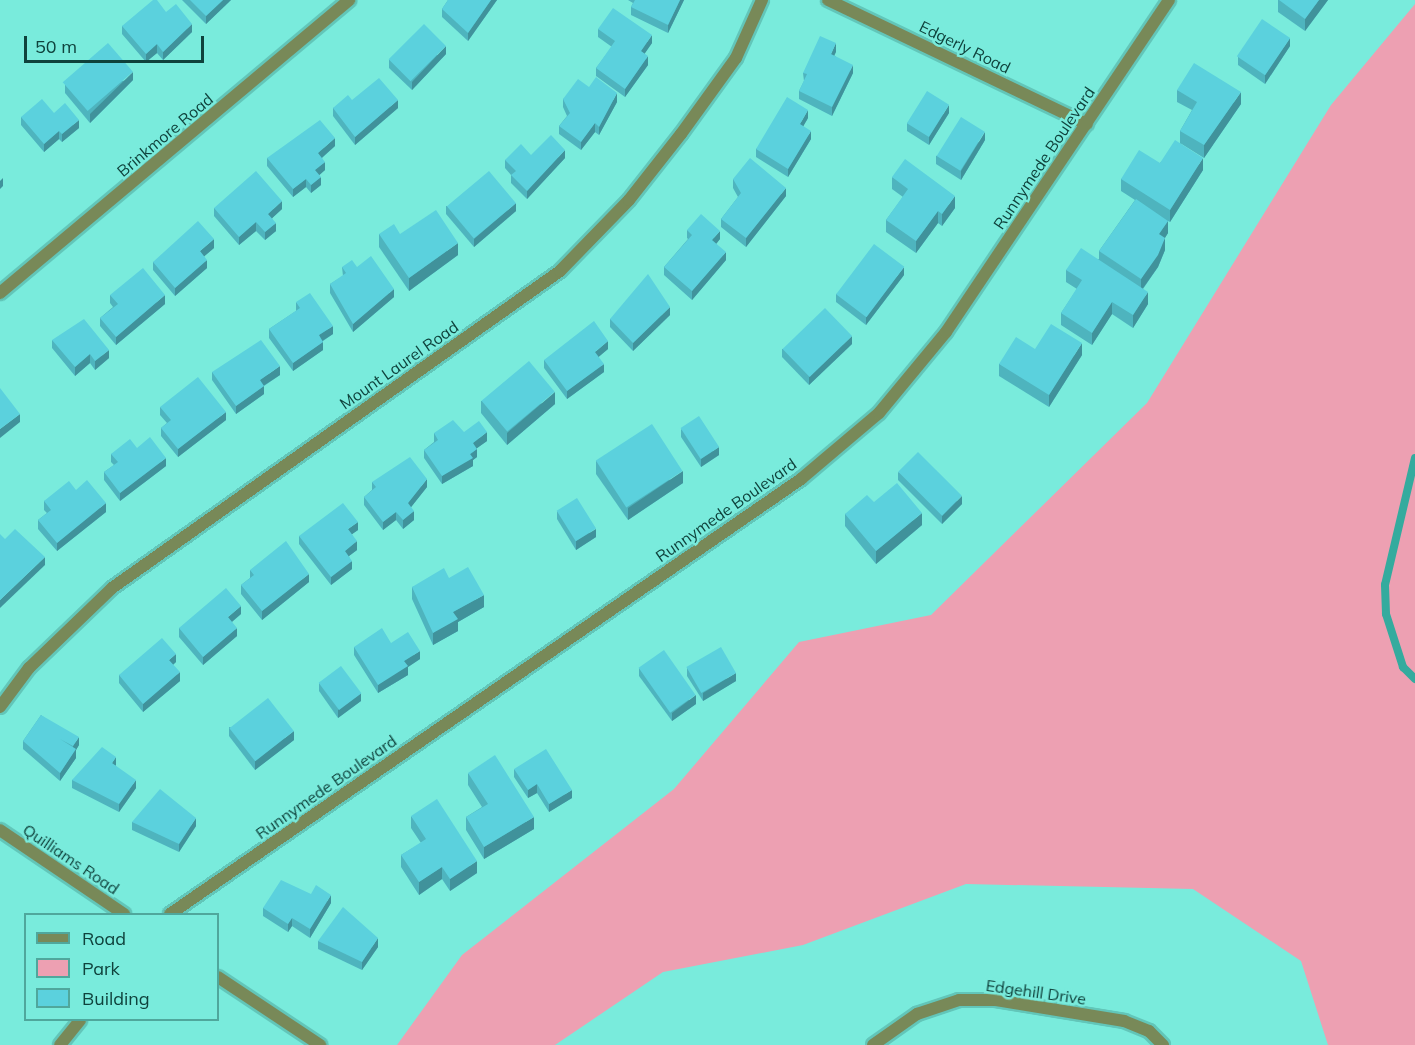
<!DOCTYPE html>
<style>
body{margin:0}
#map{position:relative;width:1415px;height:1045px;overflow:hidden;background:#79ebdc;font-family:Mulish,sans-serif}
div>[style]{position:absolute}
[style*='--x']{left:calc(var(--x)*1px);top:calc(var(--y)*1px);width:calc(var(--w)*1px);rotate:calc(var(--a)*1deg)}
.green>*{inset:0;background:#eda0b2}
.stream>*{height:8px;margin:-4px;padding:0 4px;transform-origin:4px;border-radius:4px;background:#34ab9e}
.roads{filter:drop-shadow(2px 0 #62c6b9) drop-shadow(-2px 0 #62c6b9) drop-shadow(0 2px #62c6b9) drop-shadow(0 -2px #62c6b9)}
.minor>*{height:12px;margin:-6px;padding:0 6px;transform-origin:6px;border-radius:6px;background:#788958}
.wall>*{inset:0;background:#4eb4be}
.shaded-wall>*{inset:0;background:#40929b}
.building>*{inset:0;background:#5bd1dd;transform-origin:0 0}
span{translate:-50% -50%;white-space:nowrap;text-align:center;line-height:1.15;-webkit-text-stroke:5px #79ebdc;paint-order:stroke}
.street-label{font-size:16px;color:#0f423c}
.legend{position:absolute;left:24px;top:913px;width:195px;height:108px;box-sizing:border-box;background:#79ebdc;border:2px solid #4fa79c;margin:0;padding:8px 10px;list-style:none;font-size:18px;color:#0f423c}
.legend li{display:flex;align-items:center;gap:12px;height:30px}
.legend b{width:30px;border:2px solid #4fa79c}
.scale{position:absolute;left:24px;top:36px;width:180px;height:27px;box-sizing:border-box;border:3px solid #0f423c;border-top:0;padding-left:8px;font-size:18px;line-height:21px;white-space:nowrap;color:#0f423c;-webkit-text-stroke:4px #79ebdc;paint-order:stroke}
</style>
<div id="map">
<div class="green">
<div style="clip-path:polygon(1415px 4px,1415px 1045px,1328px 1045px,1301px 961px,1193px 889px,966px 884px,803px 945px,663px 972px,555px 1045px,397px 1045px,462px 955px,674px 789px,799px 642px,931px 615px,1147px 403px,1331px 105px)"></div>
</div>
<div class="stream">
<div style="--x:1415;--y:458;--w:130;--a:103.3"></div>
<div style="--x:1385;--y:585;--w:29;--a:88"></div>
<div style="--x:1386;--y:614;--w:56;--a:72.2"></div>
<div style="--x:1403;--y:667;--w:17;--a:45"></div>
</div>
<div class="roads">
<div class="minor">
<div style="--x:828;--y:0;--w:287;--a:25.6"></div>
<div style="--x:0;--y:293;--w:456;--a:-40"></div>
<div style="--x:0;--y:707;--w:49;--a:-53.4"></div>
<div style="--x:29;--y:668;--w:115;--a:-43.9"></div>
<div style="--x:112;--y:588;--w:549;--a:-35.28"></div>
<div style="--x:560;--y:271;--w:99;--a:-45.8"></div>
<div style="--x:629;--y:200;--w:84;--a:-51.8"></div>
<div style="--x:681;--y:134;--w:94;--a:-54.1"></div>
<div style="--x:736;--y:58;--w:64;--a:-65.9"></div>
<div style="--x:0;--y:830;--w:150;--a:34.1"></div>
<div style="--x:170;--y:914;--w:766;--a:-34.58"></div>
<div style="--x:801;--y:479;--w:102;--a:-40.2"></div>
<div style="--x:879;--y:413;--w:105;--a:-50.4"></div>
<div style="--x:946;--y:332;--w:400;--a:-56.1"></div>
<div style="--x:218;--y:977;--w:123;--a:33.7"></div>
<div style="--x:60;--y:1045;--w:32;--a:-51"></div>
<div style="--x:873;--y:1045;--w:54;--a:-35.2"></div>
<div style="--x:917;--y:1014;--w:44;--a:-18.4"></div>
<div style="--x:959;--y:1000;--w:37;--a:0"></div>
<div style="--x:996;--y:1000;--w:130;--a:9.3"></div>
<div style="--x:1124;--y:1021;--w:27;--a:22"></div>
<div style="--x:1149;--y:1031;--w:20;--a:45"></div>
</div>
</div>
<div class="wall">
<div style="clip-path:polygon(182px 0,231px 0,206px 24px)"></div>
<div style="clip-path:polygon(448px 0,497px 0,468px 41px,442px 17px,442px 9px)"></div>
<div style="clip-path:polygon(628px 0,684px 0,668px 33px,631px 15px,631px 7px,633px 3px)"></div>
<div style="clip-path:polygon(1278px 0,1328px 0,1305px 31px,1278px 12px)"></div>
<div style="clip-path:polygon(166px 12px,192px 32px,163px 60px,157px 53px,146px 62px,122px 34px,122px 26px)"></div>
<div style="clip-path:polygon(598px 29px,652px 43px,644px 54px,648px 65px,625px 97px,596px 76px,596px 68px,612px 47px,598px 37px)"></div>
<div style="clip-path:polygon(1290px 46px,1265px 84px,1238px 65px,1238px 57px)"></div>
<div style="clip-path:polygon(836px 52px,834px 55px,853px 73px,832px 116px,799px 99px,799px 91px,804px 81px,803px 73px)"></div>
<div style="clip-path:polygon(446px 54px,412px 90px,389px 68px,389px 60px)"></div>
<div style="clip-path:polygon(133px 80px,90px 123px,65px 93px,65px 85px)"></div>
<div style="clip-path:polygon(589px 87px,617px 102px,599px 135px,595px 132px,581px 150px,559px 134px,559px 126px,567px 116px,563px 107px,563px 99px)"></div>
<div style="clip-path:polygon(1177px 90px,1241px 104px,1204px 158px,1180px 143px,1203px 170px,1170px 222px,1168px 221px,1168px 233px,1165px 238px,1165px 250px,1158px 267px,1143px 289px,1148px 304px,1133px 328px,1112px 314px,1092px 345px,1061px 325px,1061px 313px,1077px 289px,1066px 282px,1066px 270px,1099px 259px,1099px 251px,1135px 200px,1121px 191px,1121px 179px,1160px 163px,1180px 143px,1180px 131px,1192px 110px,1177px 102px)"></div>
<div style="clip-path:polygon(352px 100px,398px 108px,355px 145px,333px 116px,333px 108px)"></div>
<div style="clip-path:polygon(54px 113px,79px 128px,62px 142px,59px 139px,44px 152px,21px 125px,21px 117px)"></div>
<div style="clip-path:polygon(949px 113px,929px 145px,907px 131px,907px 123px)"></div>
<div style="clip-path:polygon(808px 118px,803px 126px,811px 139px,788px 177px,756px 157px,756px 149px)"></div>
<div style="clip-path:polygon(985px 140px,961px 180px,936px 164px,936px 156px)"></div>
<div style="clip-path:polygon(335px 146px,322px 158px,325px 170px,319px 175px,321px 185px,311px 193px,306px 187px,293px 197px,267px 166px,267px 158px)"></div>
<div style="clip-path:polygon(531px 155px,565px 158px,527px 199px,511px 183px,511px 175px,505px 168px,505px 160px)"></div>
<div style="clip-path:polygon(892px 177px,955px 208px,942px 226px,938px 223px,916px 253px,886px 232px,886px 220px,903px 197px,892px 189px)"></div>
<div style="clip-path:polygon(733px 179px,786px 196px,746px 247px,721px 227px,721px 219px,738px 197px,733px 188px)"></div>
<div style="clip-path:polygon(446px 206px,516px 211px,474px 247px,446px 214px)"></div>
<div style="clip-path:polygon(214px 208px,282px 209px,272px 218px,276px 231px,265px 240px,256px 231px,239px 245px,214px 216px)"></div>
<div style="clip-path:polygon(687px 230px,720px 239px,716px 244px,726px 260px,692px 300px,664px 275px,664px 267px,688px 239px,687px 238px)"></div>
<div style="clip-path:polygon(379px 234px,400px 234px,458px 255px,409px 291px,379px 247px)"></div>
<div style="clip-path:polygon(214px 248px,204px 256px,207px 268px,175px 296px,153px 270px,153px 262px)"></div>
<div style="clip-path:polygon(342px 267px,357px 267px,394px 297px,353px 332px,330px 293px,330px 284px,343px 276px)"></div>
<div style="clip-path:polygon(904px 275px,866px 325px,836px 302px,836px 294px)"></div>
<div style="clip-path:polygon(110px 295px,165px 304px,116px 345px,100px 326px,100px 318px,113px 307px,110px 303px)"></div>
<div style="clip-path:polygon(296px 302px,333px 334px,323px 341px,323px 350px,293px 371px,269px 338px,269px 329px,296px 311px)"></div>
<div style="clip-path:polygon(670px 315px,633px 351px,610px 327px,610px 319px)"></div>
<div style="clip-path:polygon(52px 340px,109px 358px,95px 370px,90px 363px,75px 376px,52px 348px)"></div>
<div style="clip-path:polygon(852px 344px,809px 385px,782px 357px,782px 349px)"></div>
<div style="clip-path:polygon(608px 349px,598px 357px,604px 372px,567px 399px,544px 368px,544px 360px)"></div>
<div style="clip-path:polygon(1082px 355px,1049px 407px,999px 376px,999px 364px)"></div>
<div style="clip-path:polygon(212px 372px,280px 375px,264px 386px,264px 394px,236px 414px,212px 380px)"></div>
<div style="clip-path:polygon(481px 401px,555px 404px,507px 445px,481px 413px)"></div>
<div style="clip-path:polygon(160px 407px,226px 420px,178px 457px,161px 436px,161px 428px,167px 423px,160px 415px)"></div>
<div style="clip-path:polygon(681px 429px,719px 455px,701px 467px,681px 437px)"></div>
<div style="clip-path:polygon(464px 432px,487px 441px,477px 448px,477px 457px,473px 460px,473px 466px,442px 484px,424px 458px,424px 450px,434px 442px,434px 433px)"></div>
<div style="clip-path:polygon(137px 448px,166px 466px,120px 501px,104px 480px,104px 472px,114px 465px,111px 462px,111px 454px)"></div>
<div style="clip-path:polygon(596px 461px,683px 483px,628px 520px,596px 474px)"></div>
<div style="clip-path:polygon(898px 472px,962px 504px,942px 524px,898px 480px)"></div>
<div style="clip-path:polygon(372px 482px,427px 487px,411px 507px,414px 520px,403px 529px,396px 520px,383px 530px,364px 505px,364px 497px,372px 490px)"></div>
<div style="clip-path:polygon(76px 490px,106px 512px,57px 551px,38px 529px,38px 520px,47px 513px,44px 510px,44px 501px)"></div>
<div style="clip-path:polygon(874px 502px,922px 525px,876px 564px,845px 526px,845px 514px)"></div>
<div style="clip-path:polygon(557px 511px,596px 537px,576px 550px,557px 519px)"></div>
<div style="clip-path:polygon(358px 530px,352px 534px,357px 550px,349px 556px,352px 569px,331px 585px,299px 544px,299px 536px)"></div>
<div style="clip-path:polygon(250px 570px,309px 582px,262px 620px,241px 594px,241px 585px,250px 578px)"></div>
<div style="clip-path:polygon(449px 578px,484px 607px,458px 622px,458px 631px,433px 645px,412px 599px,412px 587px)"></div>
<div style="clip-path:polygon(241px 614px,232px 622px,237px 636px,203px 665px,179px 637px,179px 628px)"></div>
<div style="clip-path:polygon(391px 643px,420px 659px,408px 667px,408px 675px,378px 693px,354px 655px,354px 647px)"></div>
<div style="clip-path:polygon(176px 662px,173px 665px,180px 681px,143px 712px,119px 683px,119px 675px)"></div>
<div style="clip-path:polygon(639px 668px,696px 704px,672px 721px,639px 676px)"></div>
<div style="clip-path:polygon(687px 668px,736px 681px,703px 701px,687px 676px)"></div>
<div style="clip-path:polygon(319px 683px,361px 701px,338px 718px,319px 691px)"></div>
<div style="clip-path:polygon(41px 715px,79px 745px,76px 750px,76px 758px,60px 781px,23px 749px,23px 741px)"></div>
<div style="clip-path:polygon(229px 727px,294px 740px,255px 770px,229px 736px)"></div>
<div style="clip-path:polygon(116px 765px,115px 766px,136px 788px,119px 812px,72px 788px,72px 780px)"></div>
<div style="clip-path:polygon(514px 769px,572px 798px,549px 812px,537px 793px,528px 798px,514px 777px)"></div>
<div style="clip-path:polygon(468px 773px,534px 829px,484px 859px,466px 830px,466px 817px,482px 807px,468px 785px)"></div>
<div style="clip-path:polygon(411px 816px,477px 873px,450px 891px,442px 879px,419px 895px,401px 867px,401px 855px,421px 843px,411px 828px)"></div>
<div style="clip-path:polygon(132px 822px,196px 826px,179px 852px,132px 830px)"></div>
<div style="clip-path:polygon(311px 894px,331px 903px,310px 938px,292px 926px,288px 932px,263px 916px,263px 908px)"></div>
<div style="clip-path:polygon(318px 941px,378px 947px,362px 970px,318px 949px)"></div>
</div>
<div class="shaded-wall">
<div style="clip-path:polygon(223px 0,231px 0,206px 24px,206px 16px)"></div>
<div style="clip-path:polygon(491px 0,497px 0,468px 41px,468px 33px)"></div>
<div style="clip-path:polygon(680px 0,684px 0,668px 33px,668px 25px)"></div>
<div style="clip-path:polygon(1319px 0,1328px 0,1305px 31px,1305px 19px)"></div>
<div style="clip-path:polygon(192px 24px,192px 32px,163px 60px,163px 52px)"></div>
<div style="clip-path:polygon(652px 35px,652px 43px,641px 59px,641px 51px)"></div>
<div style="clip-path:polygon(1290px 38px,1290px 46px,1265px 84px,1265px 75px)"></div>
<div style="clip-path:polygon(836px 43px,836px 52px,831px 62px,831px 54px)"></div>
<div style="clip-path:polygon(157px 44px,157px 53px,146px 62px,146px 54px)"></div>
<div style="clip-path:polygon(446px 46px,446px 54px,412px 90px,412px 82px)"></div>
<div style="clip-path:polygon(648px 56px,648px 65px,625px 97px,625px 89px)"></div>
<div style="clip-path:polygon(853px 65px,853px 73px,832px 116px,832px 107px)"></div>
<div style="clip-path:polygon(133px 72px,133px 80px,90px 123px,90px 114px)"></div>
<div style="clip-path:polygon(1241px 92px,1241px 104px,1204px 158px,1204px 145px)"></div>
<div style="clip-path:polygon(617px 93px,617px 102px,599px 135px,599px 127px)"></div>
<div style="clip-path:polygon(398px 100px,398px 108px,355px 145px,355px 137px)"></div>
<div style="clip-path:polygon(949px 105px,949px 113px,929px 145px,929px 137px)"></div>
<div style="clip-path:polygon(808px 110px,808px 118px,800px 132px,800px 124px)"></div>
<div style="clip-path:polygon(79px 120px,79px 128px,62px 142px,62px 134px)"></div>
<div style="clip-path:polygon(595px 123px,595px 132px,581px 150px,581px 142px)"></div>
<div style="clip-path:polygon(59px 131px,59px 139px,44px 152px,44px 144px)"></div>
<div style="clip-path:polygon(811px 131px,811px 139px,788px 177px,788px 169px)"></div>
<div style="clip-path:polygon(985px 132px,985px 140px,961px 180px,961px 171px)"></div>
<div style="clip-path:polygon(335px 138px,335px 146px,318px 161px,318px 153px)"></div>
<div style="clip-path:polygon(565px 150px,565px 158px,527px 199px,527px 191px)"></div>
<div style="clip-path:polygon(1203px 158px,1203px 170px,1170px 222px,1170px 210px)"></div>
<div style="clip-path:polygon(325px 162px,325px 170px,315px 179px,315px 170px)"></div>
<div style="clip-path:polygon(321px 177px,321px 185px,311px 193px,311px 185px)"></div>
<div style="clip-path:polygon(3px 178px,3px 186px,0 189px,0 181px)"></div>
<div style="clip-path:polygon(306px 179px,306px 187px,293px 197px,293px 189px)"></div>
<div style="clip-path:polygon(786px 188px,786px 196px,746px 247px,746px 238px)"></div>
<div style="clip-path:polygon(955px 196px,955px 208px,942px 226px,942px 214px)"></div>
<div style="clip-path:polygon(282px 201px,282px 209px,268px 222px,268px 214px)"></div>
<div style="clip-path:polygon(516px 203px,516px 211px,474px 247px,474px 239px)"></div>
<div style="clip-path:polygon(938px 211px,938px 223px,916px 253px,916px 241px)"></div>
<div style="clip-path:polygon(1168px 221px,1168px 233px,1159px 247px,1159px 234px)"></div>
<div style="clip-path:polygon(256px 222px,256px 231px,239px 245px,239px 237px)"></div>
<div style="clip-path:polygon(276px 223px,276px 231px,265px 240px,265px 232px)"></div>
<div style="clip-path:polygon(720px 231px,720px 239px,712px 249px,712px 240px)"></div>
<div style="clip-path:polygon(1165px 238px,1165px 250px,1158px 267px,1141px 291px,1141px 279px)"></div>
<div style="clip-path:polygon(214px 239px,214px 248px,200px 260px,200px 251px)"></div>
<div style="clip-path:polygon(458px 243px,458px 255px,409px 291px,409px 278px)"></div>
<div style="clip-path:polygon(726px 252px,726px 260px,692px 300px,692px 291px)"></div>
<div style="clip-path:polygon(207px 260px,207px 268px,175px 296px,175px 288px)"></div>
<div style="clip-path:polygon(904px 267px,904px 275px,866px 325px,866px 317px)"></div>
<div style="clip-path:polygon(394px 289px,394px 297px,353px 332px,353px 324px)"></div>
<div style="clip-path:polygon(1148px 292px,1148px 304px,1133px 328px,1133px 315px)"></div>
<div style="clip-path:polygon(165px 295px,165px 304px,116px 345px,116px 337px)"></div>
<div style="clip-path:polygon(1112px 302px,1112px 314px,1092px 345px,1092px 333px)"></div>
<div style="clip-path:polygon(670px 307px,670px 315px,633px 351px,633px 343px)"></div>
<div style="clip-path:polygon(333px 326px,333px 334px,319px 343px,319px 335px)"></div>
<div style="clip-path:polygon(852px 336px,852px 344px,809px 385px,809px 377px)"></div>
<div style="clip-path:polygon(608px 341px,608px 349px,595px 360px,595px 352px)"></div>
<div style="clip-path:polygon(323px 342px,323px 350px,293px 371px,293px 363px)"></div>
<div style="clip-path:polygon(1082px 343px,1082px 355px,1049px 407px,1049px 395px)"></div>
<div style="clip-path:polygon(109px 350px,109px 358px,95px 370px,95px 361px)"></div>
<div style="clip-path:polygon(90px 354px,90px 363px,75px 376px,75px 367px)"></div>
<div style="clip-path:polygon(604px 364px,604px 372px,567px 399px,567px 391px)"></div>
<div style="clip-path:polygon(280px 366px,280px 375px,260px 388px,260px 380px)"></div>
<div style="clip-path:polygon(264px 386px,264px 394px,236px 414px,236px 406px)"></div>
<div style="clip-path:polygon(555px 392px,555px 404px,507px 445px,507px 433px)"></div>
<div style="clip-path:polygon(226px 412px,226px 420px,178px 457px,178px 449px)"></div>
<div style="clip-path:polygon(20px 414px,20px 422px,0 438px,0 429px)"></div>
<div style="clip-path:polygon(487px 432px,487px 441px,473px 451px,473px 443px)"></div>
<div style="clip-path:polygon(719px 447px,719px 455px,701px 467px,701px 459px)"></div>
<div style="clip-path:polygon(477px 449px,477px 457px,473px 460px,473px 466px,442px 484px,442px 476px)"></div>
<div style="clip-path:polygon(166px 458px,166px 466px,120px 501px,120px 493px)"></div>
<div style="clip-path:polygon(683px 471px,683px 483px,628px 520px,628px 508px)"></div>
<div style="clip-path:polygon(427px 479px,427px 487px,408px 511px,408px 503px)"></div>
<div style="clip-path:polygon(962px 496px,962px 504px,942px 524px,942px 516px)"></div>
<div style="clip-path:polygon(106px 503px,106px 512px,57px 551px,57px 543px)"></div>
<div style="clip-path:polygon(414px 511px,414px 520px,403px 529px,403px 520px)"></div>
<div style="clip-path:polygon(396px 512px,396px 520px,383px 530px,383px 522px)"></div>
<div style="clip-path:polygon(922px 513px,922px 525px,876px 564px,876px 551px)"></div>
<div style="clip-path:polygon(358px 522px,358px 530px,348px 537px,348px 529px)"></div>
<div style="clip-path:polygon(596px 529px,596px 537px,576px 550px,576px 541px)"></div>
<div style="clip-path:polygon(357px 541px,357px 550px,345px 559px,345px 551px)"></div>
<div style="clip-path:polygon(45px 557px,45px 565px,0 608px,0 600px)"></div>
<div style="clip-path:polygon(352px 561px,352px 569px,331px 585px,331px 577px)"></div>
<div style="clip-path:polygon(309px 574px,309px 582px,262px 620px,262px 611px)"></div>
<div style="clip-path:polygon(484px 595px,484px 607px,458px 622px,458px 631px,433px 645px,433px 633px,453px 612px)"></div>
<div style="clip-path:polygon(241px 606px,241px 614px,228px 625px,228px 617px)"></div>
<div style="clip-path:polygon(237px 628px,237px 636px,203px 665px,203px 657px)"></div>
<div style="clip-path:polygon(420px 651px,420px 659px,408px 667px,408px 675px,378px 693px,378px 685px,404px 661px)"></div>
<div style="clip-path:polygon(176px 654px,176px 662px,169px 668px,169px 660px)"></div>
<div style="clip-path:polygon(180px 672px,180px 681px,143px 712px,143px 704px)"></div>
<div style="clip-path:polygon(736px 673px,736px 681px,703px 701px,703px 693px)"></div>
<div style="clip-path:polygon(361px 693px,361px 701px,338px 718px,338px 710px)"></div>
<div style="clip-path:polygon(696px 695px,696px 704px,672px 721px,672px 713px)"></div>
<div style="clip-path:polygon(294px 731px,294px 740px,255px 770px,255px 761px)"></div>
<div style="clip-path:polygon(79px 737px,79px 745px,76px 750px,76px 758px,60px 781px,60px 773px,73px 753px,73px 746px)"></div>
<div style="clip-path:polygon(116px 757px,116px 765px,112px 771px,112px 763px)"></div>
<div style="clip-path:polygon(136px 780px,136px 788px,119px 812px,119px 804px)"></div>
<div style="clip-path:polygon(537px 784px,537px 793px,528px 798px,528px 790px)"></div>
<div style="clip-path:polygon(572px 790px,572px 798px,549px 812px,549px 804px)"></div>
<div style="clip-path:polygon(534px 817px,534px 829px,484px 859px,484px 847px)"></div>
<div style="clip-path:polygon(196px 818px,196px 826px,179px 852px,179px 844px)"></div>
<div style="clip-path:polygon(477px 861px,477px 873px,450px 891px,450px 879px)"></div>
<div style="clip-path:polygon(442px 867px,442px 879px,419px 895px,419px 882px)"></div>
<div style="clip-path:polygon(331px 895px,331px 903px,310px 938px,310px 929px)"></div>
<div style="clip-path:polygon(292px 918px,292px 926px,288px 932px,288px 924px)"></div>
<div style="clip-path:polygon(378px 938px,378px 947px,362px 970px,362px 962px)"></div>
</div>
<div class="building">
<div style="clip-path:polygon(153px 0,157px 0,166px 12px,176px 4px,192px 24px,163px 52px,157px 44px,146px 54px,122px 26px)"></div>
<div style="clip-path:polygon(190px 0,223px 0,206px 16px)"></div>
<div style="clip-path:polygon(448px 0,491px 0,468px 33px,442px 9px)"></div>
<div style="clip-path:polygon(635px 0,680px 0,668px 25px,631px 7px)"></div>
<div style="clip-path:polygon(1279px 0,1319px 0,1305px 19px)"></div>
<div style="clip-path:polygon(613px 8px,652px 35px,641px 51px,648px 56px,625px 89px,596px 68px,615px 41px,598px 29px)"></div>
<div style="left:1262px;top:19px;width:34px;height:45px;rotate:34deg"></div>
<div style="left:424px;top:24px;width:31px;height:50px;rotate:45deg"></div>
<div style="clip-path:polygon(820px 36px,836px 43px,831px 54px,853px 65px,832px 107px,799px 91px,807px 74px,803px 73px)"></div>
<div style="left:108px;top:43px;width:38px;height:60px;rotate:49deg"></div>
<div style="clip-path:polygon(1194px 63px,1241px 92px,1204px 145px,1180px 131px,1197px 102px,1177px 90px)"></div>
<div style="clip-path:polygon(596px 77px,617px 93px,599px 127px,595px 123px,581px 142px,559px 126px,570px 113px,563px 99px,578px 79px,589px 87px)"></div>
<div style="clip-path:polygon(379px 78px,398px 100px,355px 137px,333px 108px,348px 95px,352px 100px)"></div>
<div style="left:927px;top:91px;width:26px;height:38px;rotate:32deg"></div>
<div style="clip-path:polygon(787px 97px,808px 110px,800px 124px,811px 131px,788px 169px,756px 149px)"></div>
<div style="clip-path:polygon(42px 99px,54px 113px,65px 103px,79px 120px,62px 134px,59px 131px,44px 144px,21px 117px)"></div>
<div style="left:961px;top:117px;width:28px;height:46px;rotate:32deg"></div>
<div style="clip-path:polygon(320px 120px,335px 138px,318px 153px,325px 162px,315px 170px,321px 177px,311px 185px,306px 179px,293px 189px,267px 158px)"></div>
<div style="clip-path:polygon(551px 135px,565px 150px,527px 191px,511px 175px,516px 171px,505px 160px,521px 144px,531px 155px)"></div>
<div style="clip-path:polygon(1175px 140px,1203px 158px,1170px 210px,1121px 179px,1139px 150px,1160px 163px)"></div>
<div style="clip-path:polygon(750px 158px,786px 188px,746px 238px,721px 219px,741px 193px,733px 179px)"></div>
<div style="clip-path:polygon(905px 159px,955px 196px,942px 214px,938px 211px,916px 241px,886px 220px,908px 189px,892px 177px)"></div>
<div style="clip-path:polygon(256px 171px,282px 201px,268px 214px,276px 223px,265px 232px,256px 222px,239px 237px,214px 208px)"></div>
<div style="left:489px;top:171px;width:42px;height:55px;rotate:50deg"></div>
<div style="clip-path:polygon(1136px 199px,1168px 221px,1159px 234px,1165px 238px,1158px 255px,1141px 279px,1099px 251px)"></div>
<div style="clip-path:polygon(436px 210px,458px 243px,409px 278px,379px 234px,394px 224px,400px 234px)"></div>
<div style="clip-path:polygon(701px 214px,720px 231px,712px 240px,726px 252px,692px 291px,664px 267px,692px 235px,687px 230px)"></div>
<div style="clip-path:polygon(198px 221px,214px 239px,200px 251px,207px 260px,175px 288px,153px 262px)"></div>
<div style="left:874px;top:244px;width:38px;height:63px;rotate:37deg"></div>
<div style="clip-path:polygon(1081px 248px,1148px 292px,1133px 315px,1112px 302px,1092px 333px,1061px 313px,1082px 280px,1066px 270px)"></div>
<div style="clip-path:polygon(371px 256px,394px 289px,353px 324px,330px 284px,346px 273px,342px 267px,352px 260px,357px 267px)"></div>
<div style="clip-path:polygon(143px 268px,165px 295px,116px 337px,100px 318px,118px 304px,110px 295px)"></div>
<div style="clip-path:polygon(648px 274px,670px 307px,633px 343px,610px 319px)"></div>
<div style="clip-path:polygon(310px 293px,333px 326px,319px 335px,323px 342px,293px 363px,269px 329px,300px 308px,296px 302px)"></div>
<div style="left:825px;top:308px;width:39px;height:59px;rotate:46deg"></div>
<div style="clip-path:polygon(84px 319px,109px 350px,95px 361px,90px 354px,75px 367px,52px 340px)"></div>
<div style="clip-path:polygon(594px 321px,608px 341px,595px 352px,604px 364px,567px 391px,544px 360px)"></div>
<div style="clip-path:polygon(1051px 324px,1082px 343px,1049px 395px,999px 364px,1016px 337px,1035px 349px)"></div>
<div style="clip-path:polygon(261px 340px,280px 366px,260px 380px,264px 386px,236px 406px,212px 372px)"></div>
<div style="left:529px;top:361px;width:40px;height:62px;rotate:50deg"></div>
<div style="clip-path:polygon(198px 377px,226px 412px,178px 449px,161px 428px,171px 420px,160px 407px)"></div>
<div style="clip-path:polygon(0 388px,20px 414px,0 429px)"></div>
<div style="left:699px;top:416px;width:37px;height:22px;rotate:57deg"></div>
<div style="clip-path:polygon(453px 420px,464px 432px,479px 421px,487px 432px,473px 443px,477px 449px,470px 454px,473px 458px,442px 476px,424px 450px,438px 440px,434px 433px)"></div>
<div style="left:652px;top:424px;width:56px;height:67px;rotate:57deg"></div>
<div style="clip-path:polygon(150px 437px,166px 458px,120px 493px,104px 472px,118px 462px,111px 454px,130px 439px,137px 448px)"></div>
<div style="left:918px;top:452px;width:62px;height:28px;rotate:45deg"></div>
<div style="clip-path:polygon(410px 457px,427px 479px,408px 503px,414px 511px,403px 520px,396px 512px,383px 522px,364px 497px,376px 487px,372px 482px)"></div>
<div style="clip-path:polygon(87px 480px,106px 503px,57px 543px,38px 520px,51px 510px,44px 501px,69px 481px,76px 490px)"></div>
<div style="clip-path:polygon(897px 483px,922px 513px,876px 551px,845px 514px,867px 495px,874px 502px)"></div>
<div style="left:577px;top:498px;width:36px;height:24px;rotate:58deg"></div>
<div style="clip-path:polygon(343px 503px,358px 522px,348px 529px,357px 541px,345px 551px,352px 561px,331px 577px,299px 536px)"></div>
<div style="clip-path:polygon(15px 529px,45px 557px,0 600px,0 534px,5px 539px)"></div>
<div style="clip-path:polygon(286px 541px,309px 574px,262px 611px,241px 585px,254px 575px,250px 570px)"></div>
<div style="clip-path:polygon(468px 567px,484px 595px,453px 612px,458px 619px,433px 633px,412px 587px,444px 568px,449px 578px)"></div>
<div style="clip-path:polygon(226px 588px,241px 606px,228px 617px,237px 628px,203px 657px,179px 628px)"></div>
<div style="clip-path:polygon(382px 628px,391px 643px,408px 632px,420px 651px,404px 661px,408px 666px,378px 685px,354px 647px)"></div>
<div style="clip-path:polygon(162px 638px,176px 654px,169px 660px,180px 672px,143px 704px,119px 675px)"></div>
<div style="left:721px;top:647px;width:30px;height:40px;rotate:60deg"></div>
<div style="left:664px;top:650px;width:55px;height:31px;rotate:55deg"></div>
<div style="left:341px;top:666px;width:34px;height:28px;rotate:53deg"></div>
<div style="left:268px;top:698px;width:42px;height:49px;rotate:52deg"></div>
<div style="clip-path:polygon(41px 715px,79px 737px,73px 746px,60px 739px,76px 749px,60px 773px,23px 741px)"></div>
<div style="clip-path:polygon(102px 747px,116px 757px,112px 763px,136px 780px,119px 804px,72px 780px)"></div>
<div style="clip-path:polygon(546px 749px,572px 790px,549px 804px,537px 784px,528px 790px,514px 769px)"></div>
<div style="clip-path:polygon(495px 755px,534px 817px,484px 847px,466px 817px,488px 804px,468px 773px)"></div>
<div style="clip-path:polygon(160px 789px,196px 818px,179px 844px,132px 822px)"></div>
<div style="clip-path:polygon(437px 799px,477px 861px,450px 879px,442px 867px,419px 882px,401px 855px,426px 839px,411px 816px)"></div>
<div style="clip-path:polygon(281px 880px,311px 894px,316px 885px,331px 895px,310px 929px,292px 918px,288px 924px,263px 908px)"></div>
<div style="clip-path:polygon(343px 907px,378px 938px,362px 962px,318px 941px)"></div>
</div>
<div class="street-label">
<span style="left:965px;top:47px;rotate:26deg">Edgerly Road</span>
<span style="left:165px;top:135px;rotate:-40deg">Brinkmore Road</span>
<span style="left:1044px;top:158px;rotate:-56deg">Runnymede Boulevard</span>
<span style="left:399px;top:365px;rotate:-35deg">Mount Laurel Road</span>
<span style="left:726px;top:510px;rotate:-35deg">Runnymede Boulevard</span>
<span style="left:326px;top:787px;rotate:-35deg">Runnymede Boulevard</span>
<span style="left:71px;top:859px;rotate:34deg">Quilliams Road</span>
<span style="left:1036px;top:992px;rotate:8deg">Edgehill Drive</span>
</div>
<ul class="legend">
<li><b style="height:8px;background:#788958"></b>Road</li>
<li><b style="height:16px;background:#eda0b2"></b>Park</li>
<li><b style="height:16px;background:#5bd1dd"></b>Building</li>
</ul>
<div class="scale">50 m</div>
</div>
